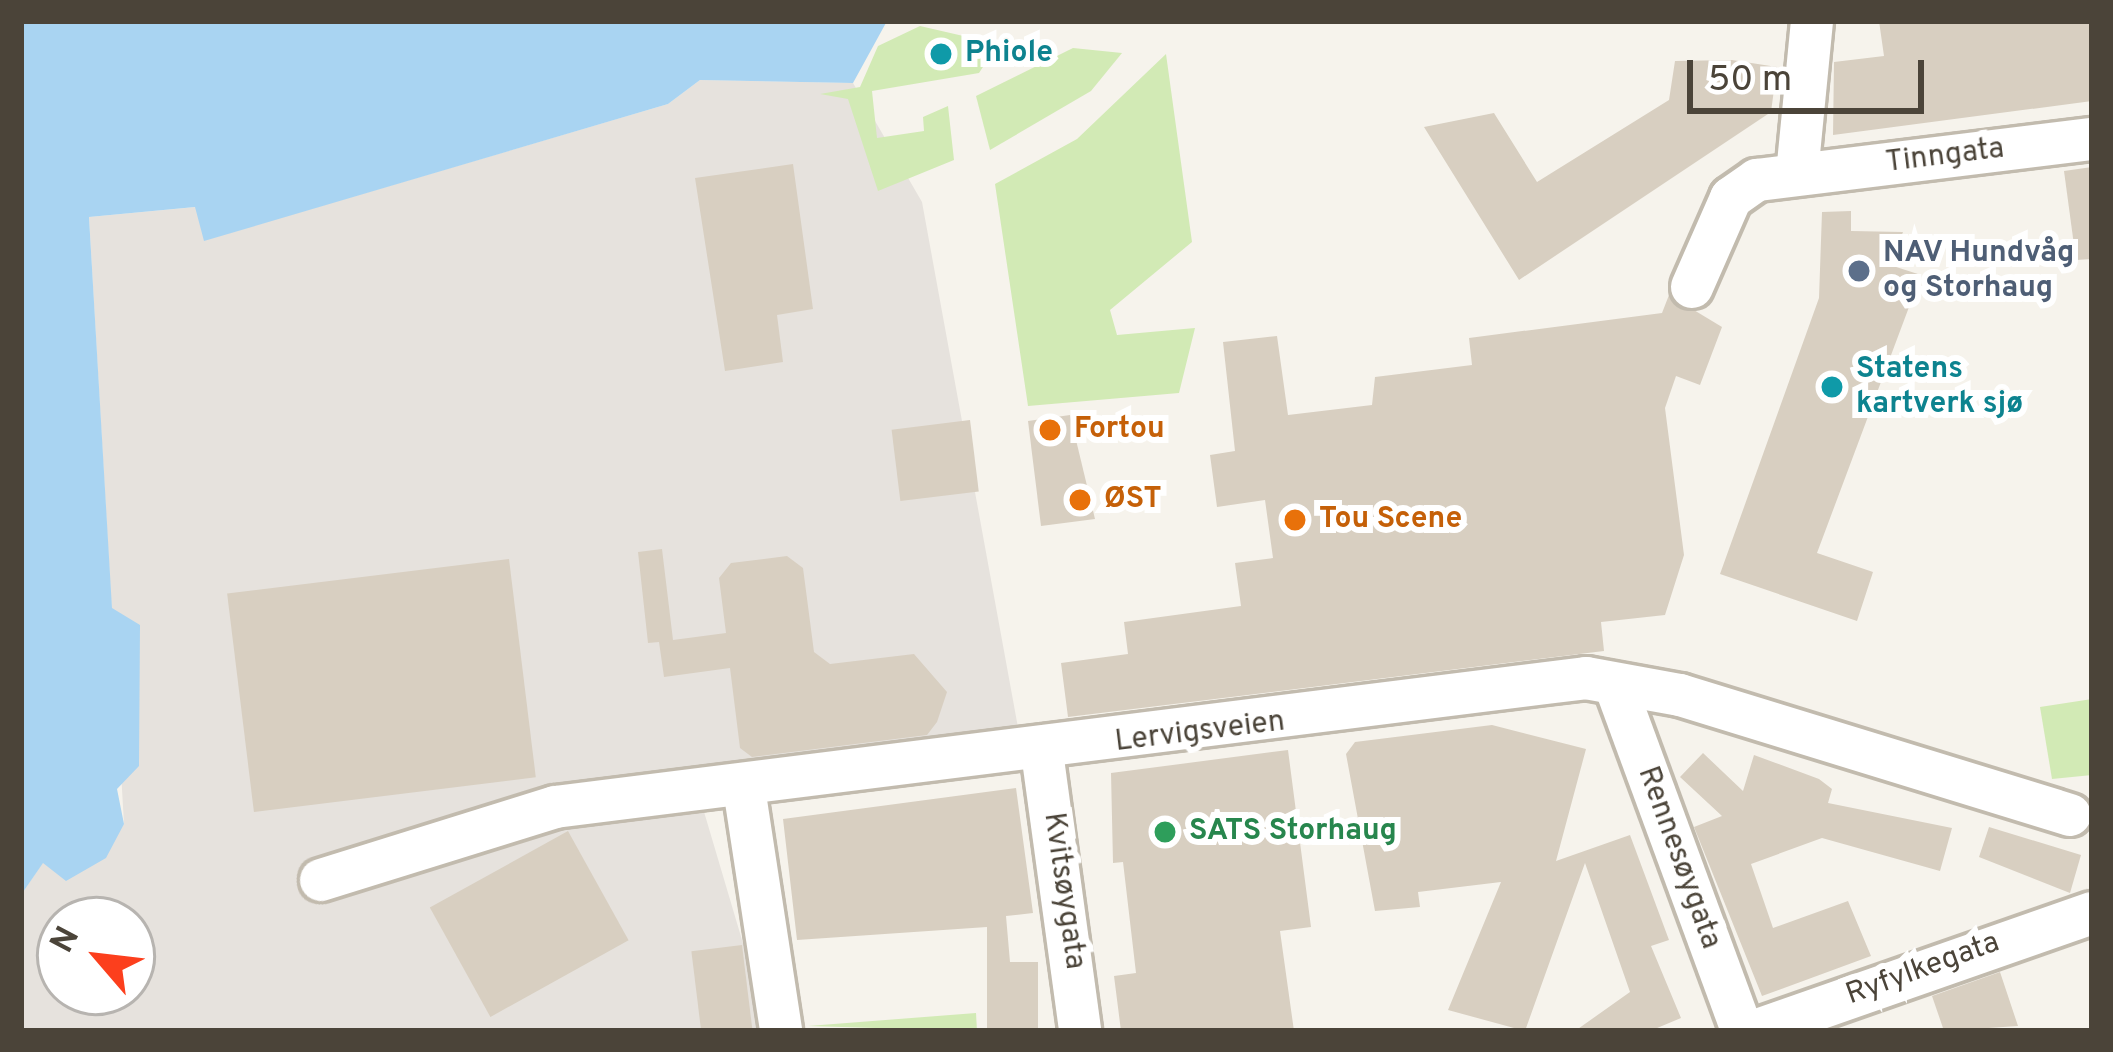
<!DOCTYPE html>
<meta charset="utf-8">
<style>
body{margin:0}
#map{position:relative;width:2113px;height:1052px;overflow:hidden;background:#f6f3ec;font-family:Overpass,sans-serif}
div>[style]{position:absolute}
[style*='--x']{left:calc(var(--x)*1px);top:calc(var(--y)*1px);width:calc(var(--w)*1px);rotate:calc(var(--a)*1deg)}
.industrial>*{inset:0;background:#e6e2dd}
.green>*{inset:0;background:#d2eab5}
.water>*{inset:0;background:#a9d4f2}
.building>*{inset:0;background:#d8cfc1;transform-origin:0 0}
.roads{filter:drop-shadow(3px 0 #c2bbae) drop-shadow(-3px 0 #c2bbae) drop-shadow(0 3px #c2bbae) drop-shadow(0 -3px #c2bbae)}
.minor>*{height:42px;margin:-21px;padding:0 21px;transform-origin:21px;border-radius:21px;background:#fff}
.dots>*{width:33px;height:33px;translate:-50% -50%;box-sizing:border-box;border:6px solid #fff;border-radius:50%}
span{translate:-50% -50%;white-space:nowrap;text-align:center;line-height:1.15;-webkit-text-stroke:12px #fff;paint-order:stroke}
.culture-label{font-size:30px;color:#0d838f;font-weight:700}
.left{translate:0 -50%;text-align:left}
.street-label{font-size:30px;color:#4b4439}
.service-label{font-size:30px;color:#4e5e75;font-weight:700}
.food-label{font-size:30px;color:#c56008;font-weight:700}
.leisure-label{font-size:30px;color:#27864d;font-weight:700}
.frame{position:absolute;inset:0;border:24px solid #4b4439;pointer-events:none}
.north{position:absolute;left:36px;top:896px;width:120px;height:120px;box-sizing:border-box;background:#fff;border:3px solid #b7b4b0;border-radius:50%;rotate:298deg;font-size:33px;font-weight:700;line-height:48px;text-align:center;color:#4b4439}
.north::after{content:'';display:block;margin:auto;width:42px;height:54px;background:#fc3f1d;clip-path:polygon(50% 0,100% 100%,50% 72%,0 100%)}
.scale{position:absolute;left:1687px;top:60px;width:237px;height:54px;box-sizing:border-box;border:6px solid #4b4439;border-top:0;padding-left:15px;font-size:36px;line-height:42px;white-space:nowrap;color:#4b4439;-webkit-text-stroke:9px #fff;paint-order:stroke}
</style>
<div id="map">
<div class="industrial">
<div style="clip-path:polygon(evenodd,700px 80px,853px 83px,922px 202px,1019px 733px,694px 778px,769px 1031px,21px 1031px,21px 895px,43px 862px,124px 824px,89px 217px,196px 207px,205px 240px,668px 104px,700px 80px,60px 920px,132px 920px,132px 992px,60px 992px,60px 920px)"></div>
</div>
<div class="green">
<div style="clip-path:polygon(920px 26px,998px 44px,979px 73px,872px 91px,877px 138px,924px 131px,923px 117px,948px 106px,954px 160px,878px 191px,848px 99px,820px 94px,860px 87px,878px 46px)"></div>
<div style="clip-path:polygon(1073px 48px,1122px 53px,1091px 91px,990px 150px,976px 96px)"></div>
<div style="clip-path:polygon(1166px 54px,1192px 242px,1110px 310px,1117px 335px,1195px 328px,1179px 393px,1028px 406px,995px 184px,1077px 139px)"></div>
<div style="clip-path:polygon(2092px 699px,2092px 775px,2052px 779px,2040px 707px)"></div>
<div style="clip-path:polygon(976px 1013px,977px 1031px,808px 1026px)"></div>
</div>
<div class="water">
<div style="clip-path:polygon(21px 21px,887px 21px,853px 83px,700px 80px,668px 104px,204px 241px,195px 207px,89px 217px,112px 608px,140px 625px,139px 766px,117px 789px,124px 824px,106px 858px,66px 881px,43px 863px,21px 895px)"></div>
</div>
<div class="building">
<div style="clip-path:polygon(1879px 21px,2092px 21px,2092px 101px,1833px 135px,1834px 62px,1884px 56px)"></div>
<div style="clip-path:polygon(1732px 60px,1777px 67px,1771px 112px,1519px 280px,1424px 127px,1494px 113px,1537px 182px,1669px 100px,1675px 61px)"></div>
<div style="clip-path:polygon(793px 164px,813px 309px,777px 315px,783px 362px,725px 371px,695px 178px)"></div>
<div style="clip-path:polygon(2092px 167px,2092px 259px,2076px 260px,2064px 171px)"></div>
<div style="clip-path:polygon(1851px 211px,1851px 231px,1903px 232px,1890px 265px,1921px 275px,1817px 553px,1873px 572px,1857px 621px,1720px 574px,1819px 298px,1822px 212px)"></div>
<div style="clip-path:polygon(1669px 295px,1722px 327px,1700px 385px,1676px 376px,1665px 408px,1684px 555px,1665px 615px,1601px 622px,1604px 651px,1068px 717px,1061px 663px,1128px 654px,1124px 622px,1241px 606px,1235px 563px,1273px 558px,1265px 500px,1217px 507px,1210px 455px,1235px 451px,1223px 342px,1277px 336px,1288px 415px,1372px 405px,1375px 377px,1472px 365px,1469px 338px,1662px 313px)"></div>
<div style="clip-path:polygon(1070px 415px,1095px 519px,1041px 526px,1028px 421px)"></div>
<div style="left:970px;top:420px;width:72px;height:79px;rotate:83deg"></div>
<div style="clip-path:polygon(662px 549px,673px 640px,726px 633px,719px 578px,731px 563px,787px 556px,803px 568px,814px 652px,830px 664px,914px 654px,947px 692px,937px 722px,927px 735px,752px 757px,740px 748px,730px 668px,664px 677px,659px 642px,648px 643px,638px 552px)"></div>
<div style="left:509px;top:559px;width:220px;height:284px;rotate:83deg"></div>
<div style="clip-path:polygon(1492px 725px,1586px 749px,1556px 861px,1630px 835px,1669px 940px,1651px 946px,1681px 1018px,1650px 1031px,1575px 1031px,1630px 992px,1585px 863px,1525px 1031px,1448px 1010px,1501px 882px,1418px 892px,1420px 907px,1375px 911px,1346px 754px,1355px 742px)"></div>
<div style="clip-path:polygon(1288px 750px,1311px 927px,1280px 931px,1294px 1031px,1121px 1031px,1114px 976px,1136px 973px,1123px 862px,1113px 863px,1111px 773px)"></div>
<div style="clip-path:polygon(1703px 753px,1743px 791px,1754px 755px,1819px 779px,1832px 789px,1828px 803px,1952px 828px,1940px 871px,1822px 838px,1751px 864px,1773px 928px,1848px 901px,1871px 956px,1762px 996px,1694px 827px,1722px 816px,1680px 777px)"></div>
<div style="clip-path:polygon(1016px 788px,1033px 913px,1006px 916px,1010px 962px,1038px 962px,1038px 1031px,987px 1031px,987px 927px,797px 940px,783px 819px)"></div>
<div style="clip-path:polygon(1989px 827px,2081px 855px,2070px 893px,1979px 857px)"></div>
<div style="left:568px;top:831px;width:125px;height:158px;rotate:61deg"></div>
<div style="left:742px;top:945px;width:87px;height:51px;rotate:83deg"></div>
<div style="clip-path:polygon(2000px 972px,2018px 1026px,1944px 1031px,1932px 996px)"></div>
</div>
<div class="roads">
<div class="minor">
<div style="--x:1797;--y:174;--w:154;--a:-84.4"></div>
<div style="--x:1692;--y:287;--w:97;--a:-66.3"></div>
<div style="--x:1731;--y:198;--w:32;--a:-35"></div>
<div style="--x:1757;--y:180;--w:337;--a:-7"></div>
<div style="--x:1615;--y:685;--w:369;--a:69.8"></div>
<div style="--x:1042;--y:752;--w:282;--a:82.2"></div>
<div style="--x:744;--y:788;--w:246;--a:81.3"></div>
<div style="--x:321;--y:880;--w:245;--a:-17.3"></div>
<div style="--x:555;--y:807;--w:1039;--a:-7.13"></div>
<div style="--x:1586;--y:678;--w:96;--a:10.3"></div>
<div style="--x:1680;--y:695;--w:408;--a:17.1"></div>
<div style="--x:1755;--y:1031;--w:357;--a:-19.3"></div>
</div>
</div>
<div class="dots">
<div style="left:941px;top:54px;background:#0f9aa8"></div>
<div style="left:1859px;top:271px;background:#5c6f8a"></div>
<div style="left:1832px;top:387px;background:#0f9aa8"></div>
<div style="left:1050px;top:430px;background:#e8710a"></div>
<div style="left:1080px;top:500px;background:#e8710a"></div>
<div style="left:1295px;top:520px;background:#e8710a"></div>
<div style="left:1165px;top:832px;background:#2e9e5b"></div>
</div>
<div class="culture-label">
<span class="left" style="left:965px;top:54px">Phiole</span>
<span class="left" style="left:1856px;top:387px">Statens<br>kartverk sjø</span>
</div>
<div class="street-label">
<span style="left:1945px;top:157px;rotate:-7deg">Tinngata</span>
<span style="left:1200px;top:733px;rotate:-7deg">Lervigsveien</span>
<span style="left:1678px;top:858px;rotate:70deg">Rennesøygata</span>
<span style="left:1063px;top:891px;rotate:82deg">Kvitsøygata</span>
<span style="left:1923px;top:970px;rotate:-20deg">Ryfylkegata</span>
</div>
<div class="service-label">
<span class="left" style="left:1883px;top:271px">NAV Hundvåg<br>og Storhaug</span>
</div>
<div class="food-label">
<span class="left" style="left:1074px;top:430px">Fortou</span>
<span class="left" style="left:1104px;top:500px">ØST</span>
<span class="left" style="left:1319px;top:520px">Tou Scene</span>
</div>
<div class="leisure-label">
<span class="left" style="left:1189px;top:832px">SATS Storhaug</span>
</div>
<div class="frame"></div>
<div class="north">N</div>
<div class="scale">50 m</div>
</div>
